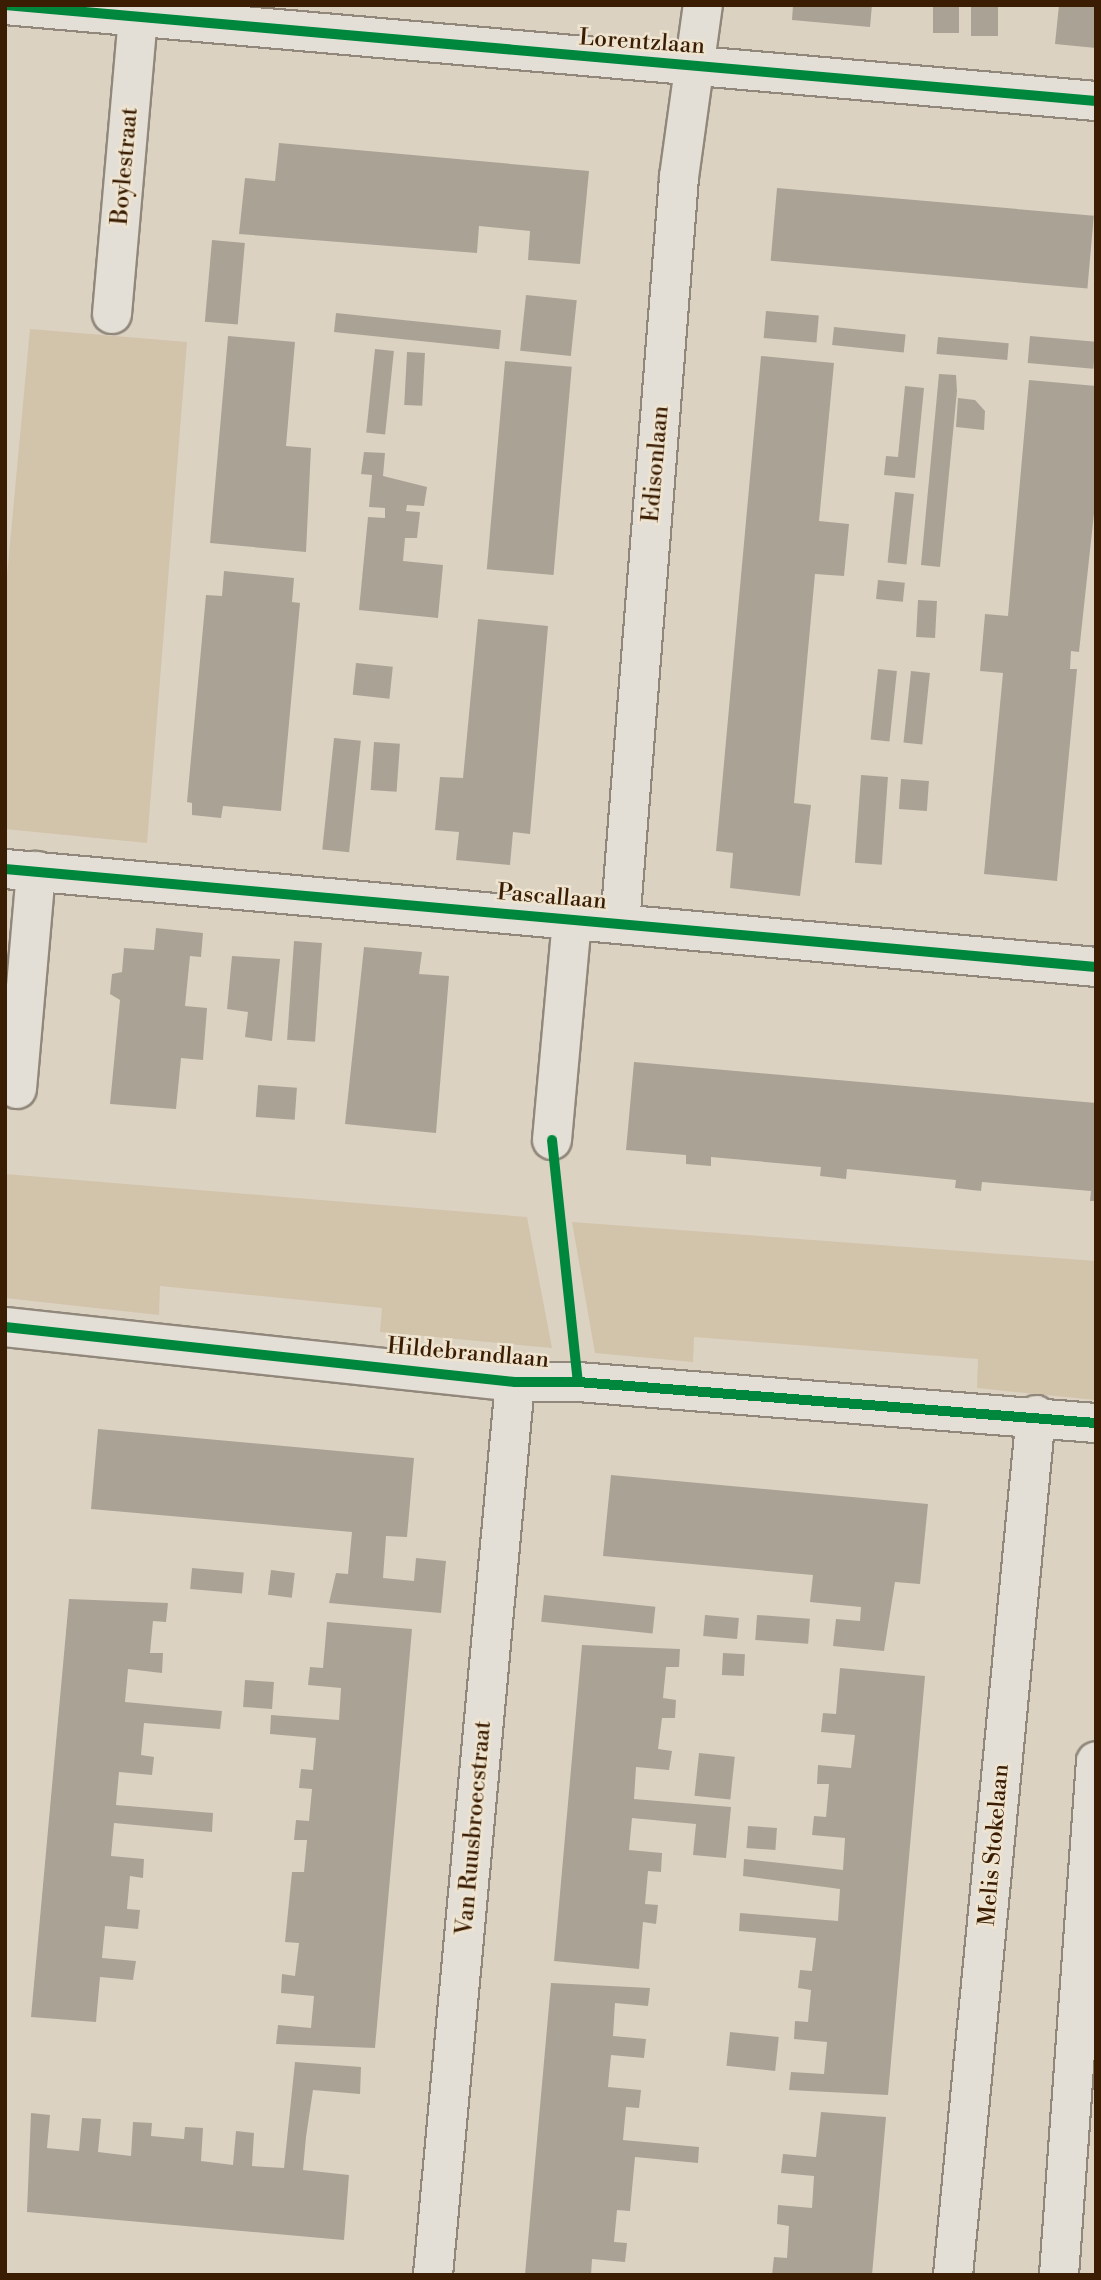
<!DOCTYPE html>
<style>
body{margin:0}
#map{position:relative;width:1101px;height:2280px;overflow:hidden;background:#dcd2c2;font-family:"Libre Bodoni",serif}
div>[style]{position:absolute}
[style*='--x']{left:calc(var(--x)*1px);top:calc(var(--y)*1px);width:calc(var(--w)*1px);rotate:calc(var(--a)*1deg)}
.green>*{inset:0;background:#d2c3ab}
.building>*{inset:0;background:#aba296;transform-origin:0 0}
.roads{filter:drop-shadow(2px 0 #91887b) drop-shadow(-2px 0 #91887b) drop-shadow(0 2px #91887b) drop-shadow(0 -2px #91887b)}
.minor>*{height:38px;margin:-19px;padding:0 19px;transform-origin:19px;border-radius:19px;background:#e4dfd6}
.cycleway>*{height:10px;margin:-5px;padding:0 5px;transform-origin:5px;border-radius:5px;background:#00873e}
span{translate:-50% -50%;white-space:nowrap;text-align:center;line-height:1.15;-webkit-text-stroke:5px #efe4d0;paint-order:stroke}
.street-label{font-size:23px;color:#3a1d03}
.frame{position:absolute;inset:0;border:7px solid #3a1d03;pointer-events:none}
</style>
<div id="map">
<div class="green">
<div style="clip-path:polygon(30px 329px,187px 342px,147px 843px,5px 829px,5px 597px)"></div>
<div style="clip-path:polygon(5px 1174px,527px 1217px,552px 1348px,380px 1332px,382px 1308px,160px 1286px,159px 1315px,5px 1298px)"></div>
<div style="clip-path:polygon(572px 1222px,1096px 1261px,1096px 1400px,977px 1388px,978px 1359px,694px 1337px,693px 1362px,595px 1353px)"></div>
</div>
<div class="building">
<div style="clip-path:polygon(793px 5px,872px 5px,870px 27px,792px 20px)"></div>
<div style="left:933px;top:5px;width:26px;height:28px"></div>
<div style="left:971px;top:5px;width:27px;height:31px"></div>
<div style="clip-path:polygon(1059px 5px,1096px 5px,1096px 48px,1055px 44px)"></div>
<div style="clip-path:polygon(279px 143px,589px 171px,580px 264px,528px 260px,530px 231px,479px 226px,477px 253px,239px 234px,245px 178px,275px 181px)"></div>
<div style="left:777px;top:188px;width:318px;height:73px;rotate:5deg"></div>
<div style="left:212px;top:240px;width:33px;height:82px;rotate:5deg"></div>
<div style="left:526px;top:295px;width:51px;height:56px;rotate:6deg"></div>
<div style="left:766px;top:311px;width:53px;height:27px;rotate:5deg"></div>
<div style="left:336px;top:313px;width:166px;height:19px;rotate:6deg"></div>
<div style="left:834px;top:327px;width:72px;height:18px;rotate:6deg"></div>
<div style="clip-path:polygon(228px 336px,295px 342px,286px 446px,311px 448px,306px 552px,210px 543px)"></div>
<div style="left:1030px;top:336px;width:66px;height:27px;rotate:5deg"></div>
<div style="left:938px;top:337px;width:71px;height:17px;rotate:5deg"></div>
<div style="left:375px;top:349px;width:19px;height:84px;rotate:6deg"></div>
<div style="left:407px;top:352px;width:18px;height:53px;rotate:3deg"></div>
<div style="clip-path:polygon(761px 356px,834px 363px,819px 521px,849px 524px,844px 576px,815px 574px,794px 803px,811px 805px,800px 896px,730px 888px,733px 853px,716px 851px)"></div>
<div style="left:505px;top:361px;width:67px;height:209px;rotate:5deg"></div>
<div style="clip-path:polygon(939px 374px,956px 375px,957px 391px,940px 567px,921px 565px)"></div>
<div style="clip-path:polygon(1029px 380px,1096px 386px,1096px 495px,1079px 652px,1071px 651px,1070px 669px,1077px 669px,1057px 881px,984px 874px,1003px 673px,980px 671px,985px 614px,1008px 616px)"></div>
<div style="clip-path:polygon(905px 386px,924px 388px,915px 478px,884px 475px,886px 456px,898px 457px)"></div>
<div style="clip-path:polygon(958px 398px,975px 400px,985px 411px,984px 430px,956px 427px)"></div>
<div style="clip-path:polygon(364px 452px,385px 453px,383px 476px,427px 487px,424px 506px,407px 505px,406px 511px,420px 512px,417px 538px,405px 538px,403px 561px,443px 565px,438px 618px,359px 610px,368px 517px,385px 518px,385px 508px,369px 507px,372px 475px,361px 474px)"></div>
<div style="left:895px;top:492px;width:19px;height:71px;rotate:6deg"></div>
<div style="clip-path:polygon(224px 571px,294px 578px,292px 602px,300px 603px,281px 811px,223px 806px,221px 818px,192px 815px,192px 803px,187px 802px,206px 595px,222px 596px)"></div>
<div style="left:878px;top:580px;width:27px;height:19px;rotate:6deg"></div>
<div style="left:918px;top:600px;width:19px;height:37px;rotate:3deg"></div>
<div style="clip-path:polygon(478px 619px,548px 626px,530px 834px,513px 832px,510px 865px,456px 860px,459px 832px,435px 830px,440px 777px,463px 778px)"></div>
<div style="left:356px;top:663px;width:37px;height:32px;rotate:6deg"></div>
<div style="left:878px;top:669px;width:19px;height:71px;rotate:6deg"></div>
<div style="left:911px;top:671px;width:19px;height:72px;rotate:6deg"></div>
<div style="left:334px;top:738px;width:27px;height:112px;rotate:6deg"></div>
<div style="left:374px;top:742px;width:26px;height:48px;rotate:4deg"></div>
<div style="left:861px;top:775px;width:27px;height:88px;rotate:4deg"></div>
<div style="left:901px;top:779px;width:28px;height:30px;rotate:4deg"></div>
<div style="clip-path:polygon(156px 928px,203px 933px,201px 957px,190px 956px,185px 1006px,207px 1008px,203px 1060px,181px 1058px,176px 1109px,110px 1104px,120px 1000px,110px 994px,112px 974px,122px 972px,124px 948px,154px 950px)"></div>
<div style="left:294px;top:941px;width:28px;height:99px;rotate:4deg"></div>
<div style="clip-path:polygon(364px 947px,422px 952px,419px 974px,449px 976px,436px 1133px,345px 1124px)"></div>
<div style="clip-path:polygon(232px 956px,280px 959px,272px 1041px,245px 1037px,248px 1012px,227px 1009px)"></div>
<div style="clip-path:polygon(634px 1062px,1096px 1103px,1096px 1201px,1090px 1201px,1091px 1191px,982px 1182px,981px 1191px,955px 1188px,956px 1180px,847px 1169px,846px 1179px,820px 1176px,821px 1167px,711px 1157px,711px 1166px,686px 1164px,686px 1155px,626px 1150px)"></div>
<div style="left:258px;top:1085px;width:39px;height:32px;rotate:4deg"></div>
<div style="clip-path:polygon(98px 1429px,414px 1458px,407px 1537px,386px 1536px,383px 1578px,414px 1581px,416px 1558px,446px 1561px,441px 1613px,329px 1603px,336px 1573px,348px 1574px,352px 1532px,91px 1509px)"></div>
<div style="clip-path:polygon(611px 1475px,928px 1504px,920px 1584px,895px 1582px,884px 1651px,833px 1646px,836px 1619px,860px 1621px,861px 1607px,810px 1602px,813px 1575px,603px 1556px)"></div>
<div style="left:192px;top:1568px;width:52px;height:21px;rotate:5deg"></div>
<div style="left:271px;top:1570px;width:24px;height:25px;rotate:7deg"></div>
<div style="left:544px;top:1595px;width:112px;height:27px;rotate:6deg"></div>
<div style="clip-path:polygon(69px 1599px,168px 1603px,166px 1622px,153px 1621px,150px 1653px,163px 1653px,162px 1673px,128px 1669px,125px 1702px,222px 1711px,220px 1729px,144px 1723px,141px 1755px,154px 1757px,152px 1775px,119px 1772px,116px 1805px,213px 1813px,212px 1832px,114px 1823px,111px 1856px,144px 1859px,143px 1878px,130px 1876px,127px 1909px,140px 1910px,138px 1929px,105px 1926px,102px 1958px,136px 1961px,133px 1980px,100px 1977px,96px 2022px,31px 2017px)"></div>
<div style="left:705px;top:1615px;width:34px;height:21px;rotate:5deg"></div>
<div style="left:757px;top:1615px;width:53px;height:25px;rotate:4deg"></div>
<div style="clip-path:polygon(327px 1622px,412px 1629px,375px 2048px,276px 2044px,278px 2025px,311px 2028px,314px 1996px,281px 1993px,282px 1974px,295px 1976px,299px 1943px,285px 1942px,292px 1872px,304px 1872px,307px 1840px,294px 1840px,296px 1820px,309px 1821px,312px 1789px,299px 1788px,301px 1769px,313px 1770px,316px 1738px,270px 1734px,271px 1715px,339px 1720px,341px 1688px,308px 1685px,310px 1667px,323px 1668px)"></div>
<div style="clip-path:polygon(582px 1645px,680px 1649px,679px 1667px,666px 1667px,663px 1698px,676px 1700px,675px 1718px,662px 1718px,658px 1749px,672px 1751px,669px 1770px,636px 1767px,634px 1799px,731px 1807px,726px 1858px,693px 1855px,696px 1824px,632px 1818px,629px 1850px,662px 1853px,661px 1872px,648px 1871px,645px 1904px,658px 1905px,656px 1924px,643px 1922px,639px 1969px,554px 1961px)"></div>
<div style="left:723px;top:1653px;width:22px;height:22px;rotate:3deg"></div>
<div style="clip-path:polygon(840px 1668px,925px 1676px,888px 2095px,789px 2090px,791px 2072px,824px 2074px,827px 2042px,794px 2039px,795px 2021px,808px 2022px,811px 1990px,798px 1988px,800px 1970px,812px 1971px,816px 1938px,739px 1931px,740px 1913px,838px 1921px,840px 1889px,743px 1876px,744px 1859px,843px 1870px,845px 1838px,812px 1835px,814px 1816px,826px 1817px,829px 1784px,817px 1784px,818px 1765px,851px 1768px,855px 1735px,821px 1732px,823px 1713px,836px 1714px)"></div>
<div style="left:245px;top:1680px;width:29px;height:27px;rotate:4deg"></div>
<div style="left:699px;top:1753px;width:36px;height:43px;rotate:6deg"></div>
<div style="left:748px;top:1826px;width:29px;height:22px;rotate:4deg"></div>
<div style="clip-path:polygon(551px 1983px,650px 1988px,648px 2006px,615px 2003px,613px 2036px,646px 2039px,644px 2058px,611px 2055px,608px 2087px,641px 2090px,639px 2108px,626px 2107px,623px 2140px,699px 2147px,698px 2163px,635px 2157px,630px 2211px,617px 2210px,614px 2242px,627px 2243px,625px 2262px,592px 2259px,591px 2275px,525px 2275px)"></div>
<div style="left:730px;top:2032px;width:49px;height:34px;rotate:6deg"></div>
<div style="clip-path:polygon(295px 2062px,361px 2067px,360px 2094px,313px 2090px,306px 2137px,303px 2170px,349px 2175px,344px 2240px,27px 2212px,31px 2113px,50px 2115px,47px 2148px,79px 2151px,82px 2118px,101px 2119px,98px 2152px,131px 2156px,133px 2122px,152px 2123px,151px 2136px,184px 2139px,185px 2127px,203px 2128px,201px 2161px,233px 2165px,236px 2131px,254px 2133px,252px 2166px,284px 2168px)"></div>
<div style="clip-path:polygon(821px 2112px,886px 2117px,872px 2275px,772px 2275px,774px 2257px,787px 2258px,789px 2226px,777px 2224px,778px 2205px,812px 2208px,814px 2176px,781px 2173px,783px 2154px,816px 2157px)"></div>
</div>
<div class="roads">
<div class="minor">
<div style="--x:5;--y:5;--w:1095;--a:5.03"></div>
<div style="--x:112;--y:314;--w:297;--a:-85"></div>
<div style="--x:5;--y:869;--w:1095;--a:5.13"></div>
<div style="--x:620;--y:924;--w:749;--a:-85.48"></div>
<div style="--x:679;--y:177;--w:174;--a:-82.1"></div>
<div style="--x:17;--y:1089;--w:219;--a:-85"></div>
<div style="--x:552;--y:1140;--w:221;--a:-84.8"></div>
<div style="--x:5;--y:1327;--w:513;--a:6.16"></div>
<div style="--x:515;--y:1382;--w:63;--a:0"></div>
<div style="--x:578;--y:1382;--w:520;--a:4.53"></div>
<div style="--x:433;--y:2275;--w:897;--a:-84.75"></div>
<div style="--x:953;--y:2275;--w:864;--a:-84.49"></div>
<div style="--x:1059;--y:2275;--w:515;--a:-85.88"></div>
</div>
</div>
<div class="cycleway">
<div style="--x:5;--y:5;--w:1095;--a:5.03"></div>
<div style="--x:5;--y:869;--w:1095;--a:5.13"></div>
<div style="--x:552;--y:1140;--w:243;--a:83.9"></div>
<div style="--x:5;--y:1327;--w:513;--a:6.16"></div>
<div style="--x:515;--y:1382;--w:63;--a:0"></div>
<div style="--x:578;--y:1382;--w:520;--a:4.53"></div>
</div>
<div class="street-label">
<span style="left:642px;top:42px;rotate:4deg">Lorentzlaan</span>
<span style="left:125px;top:166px;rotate:-85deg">Boylestraat</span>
<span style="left:656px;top:464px;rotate:-85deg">Edisonlaan</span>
<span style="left:552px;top:897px;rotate:5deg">Pascallaan</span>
<span style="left:468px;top:1353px;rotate:5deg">Hildebrandlaan</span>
<span style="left:474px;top:1828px;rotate:-85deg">Van Ruusbroecstraat</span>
<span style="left:994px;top:1845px;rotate:-85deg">Melis Stokelaan</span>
</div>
<div class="frame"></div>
</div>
